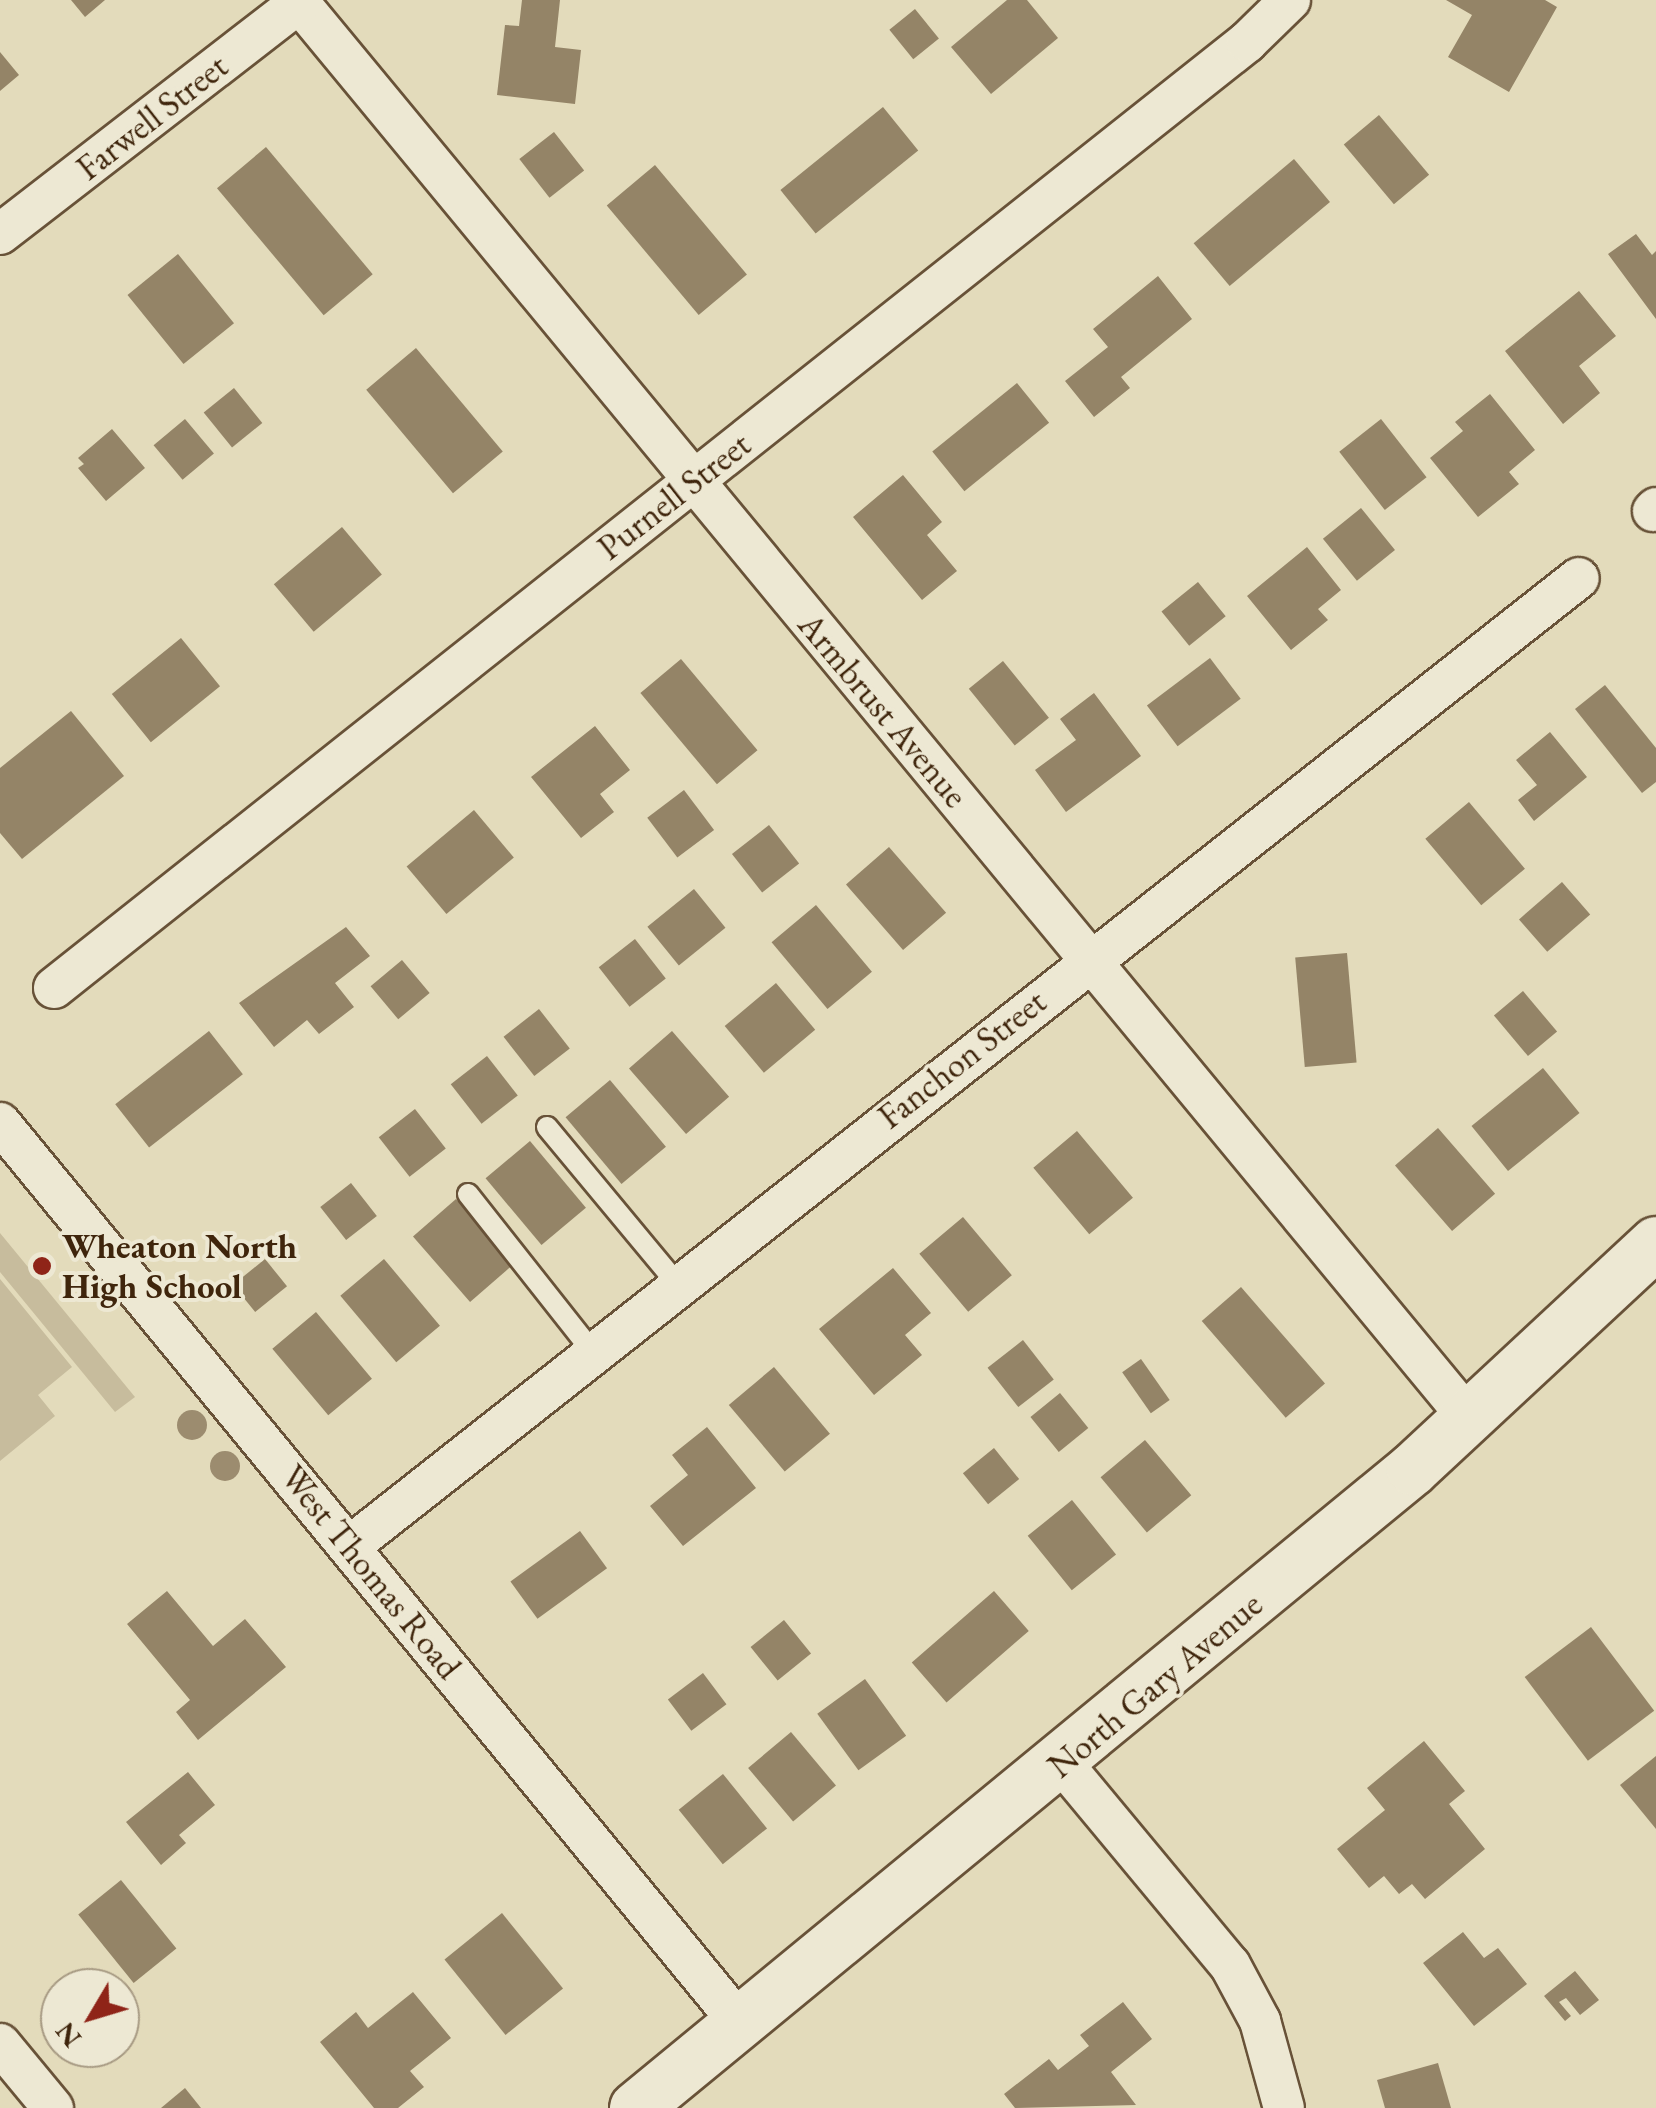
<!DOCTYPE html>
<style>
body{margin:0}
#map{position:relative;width:1656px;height:2108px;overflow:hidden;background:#e3dbbb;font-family:"EB Garamond",serif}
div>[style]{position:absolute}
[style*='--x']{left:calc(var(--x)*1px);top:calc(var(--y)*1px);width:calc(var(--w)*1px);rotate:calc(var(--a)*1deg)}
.green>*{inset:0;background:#c7bc9d}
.building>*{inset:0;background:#948467;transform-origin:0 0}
.roads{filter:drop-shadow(2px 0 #685238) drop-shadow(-2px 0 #685238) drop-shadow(0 2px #685238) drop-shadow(0 -2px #685238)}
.service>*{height:20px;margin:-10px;padding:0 10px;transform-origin:10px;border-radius:10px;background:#ede8d3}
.minor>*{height:40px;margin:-20px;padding:0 20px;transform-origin:20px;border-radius:20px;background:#ede8d3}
.tertiary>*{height:52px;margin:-26px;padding:0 26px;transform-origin:26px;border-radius:26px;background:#ede8d3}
.trees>*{width:30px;height:30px;margin:-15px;border-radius:50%;background:#9c8c6f}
.dots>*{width:28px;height:28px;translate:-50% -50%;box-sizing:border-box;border:5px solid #ede8d3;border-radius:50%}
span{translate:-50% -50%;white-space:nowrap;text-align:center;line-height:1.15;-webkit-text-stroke:8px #ede8d3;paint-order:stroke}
.street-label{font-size:35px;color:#3f250c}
.poi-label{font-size:35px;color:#3f250c;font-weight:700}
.left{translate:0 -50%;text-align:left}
.north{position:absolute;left:40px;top:1968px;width:100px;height:100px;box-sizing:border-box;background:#ede8d3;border:2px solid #a79a83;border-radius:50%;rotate:232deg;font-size:28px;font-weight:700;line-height:40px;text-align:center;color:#3f250c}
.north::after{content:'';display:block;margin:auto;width:35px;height:45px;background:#8f2418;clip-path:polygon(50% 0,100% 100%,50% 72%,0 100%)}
</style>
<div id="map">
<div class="green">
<div style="clip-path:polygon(0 1233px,135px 1397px,115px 1412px,0 1272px)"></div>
<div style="clip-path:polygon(0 1279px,72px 1367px,38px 1395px,55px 1416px,0 1461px)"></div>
</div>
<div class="building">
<div style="clip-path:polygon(71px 0,105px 0,85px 17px)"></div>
<div style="clip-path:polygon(522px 0,560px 0,555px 47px,581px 50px,575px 104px,497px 95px,505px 25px,519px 26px)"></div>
<div style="clip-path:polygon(1007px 0,1027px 0,1058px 38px,991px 94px,951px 47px)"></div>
<div style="clip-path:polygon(1446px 0,1545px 0,1557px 7px,1509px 92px,1448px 57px,1472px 15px)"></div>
<div style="left:915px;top:9px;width:38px;height:33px;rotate:51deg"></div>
<div style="clip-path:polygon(0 52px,19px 75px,0 91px)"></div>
<div style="left:883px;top:107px;width:56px;height:132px;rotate:51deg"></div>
<div style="left:1379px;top:115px;width:78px;height:46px;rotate:50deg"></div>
<div style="left:554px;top:132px;width:49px;height:44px;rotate:52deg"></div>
<div style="left:266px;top:147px;width:166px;height:64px;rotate:50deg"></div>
<div style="left:1294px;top:159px;width:56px;height:131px;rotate:50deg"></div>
<div style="left:655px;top:165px;width:143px;height:63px;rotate:50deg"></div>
<div style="clip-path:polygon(1636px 234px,1652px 255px,1656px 251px,1656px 319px,1608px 254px)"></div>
<div style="left:178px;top:254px;width:89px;height:65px;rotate:51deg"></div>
<div style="clip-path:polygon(1158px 276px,1192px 319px,1121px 377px,1130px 388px,1094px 417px,1065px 381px,1108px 347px,1093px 329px)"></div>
<div style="clip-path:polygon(1579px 291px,1616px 336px,1579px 366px,1600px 393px,1563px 424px,1505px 351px)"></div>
<div style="left:416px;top:348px;width:135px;height:65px;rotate:50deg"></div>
<div style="left:1017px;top:383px;width:51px;height:109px;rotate:51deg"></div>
<div style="left:234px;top:388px;width:45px;height:39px;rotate:51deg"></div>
<div style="clip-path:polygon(1490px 394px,1535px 450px,1509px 472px,1519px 484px,1478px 517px,1430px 458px,1463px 431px,1455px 422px)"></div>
<div style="left:185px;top:419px;width:45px;height:41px;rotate:50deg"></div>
<div style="left:1381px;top:419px;width:74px;height:53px;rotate:52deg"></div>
<div style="clip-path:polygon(112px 429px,145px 468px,106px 501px,78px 468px,84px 464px,78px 458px)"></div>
<div style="clip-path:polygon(903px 475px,942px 522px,927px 535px,957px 571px,922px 600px,853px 517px)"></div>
<div style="left:1361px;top:508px;width:54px;height:49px;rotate:51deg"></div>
<div style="left:342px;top:527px;width:62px;height:89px;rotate:50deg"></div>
<div style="clip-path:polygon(1307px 547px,1341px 590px,1318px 609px,1328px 620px,1291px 650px,1247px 596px)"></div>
<div style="left:1198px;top:582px;width:44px;height:47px;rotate:51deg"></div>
<div style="left:181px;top:638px;width:62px;height:89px;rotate:51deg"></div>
<div style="left:1210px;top:658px;width:51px;height:79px;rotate:53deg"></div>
<div style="left:681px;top:659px;width:119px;height:53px;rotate:50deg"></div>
<div style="left:1003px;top:661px;width:73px;height:44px;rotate:51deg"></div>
<div style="clip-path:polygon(1605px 685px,1656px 748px,1656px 782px,1642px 793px,1575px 709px)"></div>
<div style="clip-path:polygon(1094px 693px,1141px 756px,1066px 812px,1035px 770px,1076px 740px,1060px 719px)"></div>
<div style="clip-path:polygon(71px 711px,124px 776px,22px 859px,0 833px,0 768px)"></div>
<div style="clip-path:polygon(595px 726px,630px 770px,600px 794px,614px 812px,581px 838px,531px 777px)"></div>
<div style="clip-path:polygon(1550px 732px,1587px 777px,1534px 821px,1518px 800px,1537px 785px,1516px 760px)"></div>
<div style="left:684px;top:790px;width:50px;height:46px;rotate:53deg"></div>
<div style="left:1469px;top:802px;width:87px;height:57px;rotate:50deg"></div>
<div style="left:474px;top:810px;width:62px;height:88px;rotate:50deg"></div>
<div style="left:769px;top:825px;width:49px;height:47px;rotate:52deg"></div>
<div style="left:889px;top:847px;width:87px;height:57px;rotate:49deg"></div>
<div style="left:1562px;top:882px;width:43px;height:57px;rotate:49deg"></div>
<div style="left:694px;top:889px;width:50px;height:60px;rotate:51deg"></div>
<div style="left:816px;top:905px;width:87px;height:58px;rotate:50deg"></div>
<div style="clip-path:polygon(346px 927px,370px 956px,335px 983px,354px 1007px,319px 1034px,307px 1020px,274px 1047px,239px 1003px)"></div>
<div style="left:635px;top:939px;width:50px;height:46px;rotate:52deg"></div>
<div style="left:1347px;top:953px;width:110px;height:52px;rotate:85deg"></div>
<div style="left:402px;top:960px;width:43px;height:41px;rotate:50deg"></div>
<div style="left:776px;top:983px;width:61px;height:67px;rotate:50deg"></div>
<div style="left:1523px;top:991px;width:53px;height:38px;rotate:50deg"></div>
<div style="left:539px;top:1009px;width:50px;height:45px;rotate:52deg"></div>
<div style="left:209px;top:1031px;width:55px;height:119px;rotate:52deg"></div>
<div style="left:672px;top:1031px;width:87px;height:57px;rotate:49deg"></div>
<div style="left:487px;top:1056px;width:50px;height:46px;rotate:52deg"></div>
<div style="left:1543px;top:1068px;width:58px;height:92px;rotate:51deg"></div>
<div style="left:610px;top:1080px;width:87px;height:58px;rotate:50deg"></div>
<div style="left:415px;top:1109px;width:50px;height:46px;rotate:52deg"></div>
<div style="left:1438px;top:1128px;width:87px;height:57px;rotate:49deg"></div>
<div style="left:1077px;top:1131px;width:87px;height:57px;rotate:50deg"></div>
<div style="left:530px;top:1141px;width:87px;height:58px;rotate:50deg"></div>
<div style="left:351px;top:1183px;width:42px;height:39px;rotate:52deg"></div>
<div style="left:456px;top:1199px;width:87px;height:57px;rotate:49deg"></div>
<div style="left:963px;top:1217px;width:76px;height:57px;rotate:50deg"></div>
<div style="left:265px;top:1259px;width:35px;height:41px;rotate:51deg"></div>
<div style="left:384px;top:1259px;width:87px;height:57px;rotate:50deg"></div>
<div style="clip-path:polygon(893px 1268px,931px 1313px,905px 1335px,922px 1355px,874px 1395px,819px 1329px)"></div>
<div style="left:1241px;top:1287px;width:128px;height:52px;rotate:49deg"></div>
<div style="left:316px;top:1312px;width:87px;height:57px;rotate:50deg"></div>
<div style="left:1023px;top:1340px;width:50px;height:45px;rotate:52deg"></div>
<div style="left:1141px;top:1359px;width:50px;height:23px;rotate:55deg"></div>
<div style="left:774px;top:1367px;width:87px;height:59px;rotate:50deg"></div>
<div style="left:1060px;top:1393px;width:45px;height:38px;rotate:51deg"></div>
<div style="clip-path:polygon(707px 1427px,756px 1488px,683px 1546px,650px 1506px,688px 1475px,672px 1455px)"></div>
<div style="left:1145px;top:1440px;width:72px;height:58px;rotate:50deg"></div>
<div style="left:994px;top:1448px;width:40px;height:40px;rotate:51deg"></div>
<div style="left:1072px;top:1500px;width:70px;height:57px;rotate:51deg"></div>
<div style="left:580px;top:1531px;width:46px;height:86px;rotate:54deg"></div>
<div style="clip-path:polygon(167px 1591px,213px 1646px,245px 1619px,286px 1667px,198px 1740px,176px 1712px,190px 1700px,127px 1624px)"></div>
<div style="left:994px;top:1591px;width:53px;height:109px;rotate:49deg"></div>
<div style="left:784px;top:1620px;width:43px;height:43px;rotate:51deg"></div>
<div style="left:1591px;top:1627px;width:105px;height:83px;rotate:53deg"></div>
<div style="left:703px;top:1673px;width:39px;height:44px;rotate:53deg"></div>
<div style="left:865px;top:1679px;width:70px;height:59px;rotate:54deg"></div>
<div style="left:791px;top:1732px;width:70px;height:56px;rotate:50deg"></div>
<div style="clip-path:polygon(1424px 1741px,1465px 1791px,1449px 1804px,1485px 1849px,1425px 1899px,1412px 1884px,1399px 1894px,1384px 1876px,1369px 1888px,1337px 1849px,1385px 1810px,1367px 1788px)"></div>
<div style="clip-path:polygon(1656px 1756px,1656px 1829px,1620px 1785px)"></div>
<div style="clip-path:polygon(188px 1772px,215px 1805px,179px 1835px,186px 1843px,161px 1865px,126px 1822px)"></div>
<div style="left:723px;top:1774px;width:70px;height:57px;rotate:51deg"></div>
<div style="left:121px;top:1880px;width:88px;height:55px;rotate:51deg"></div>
<div style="left:502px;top:1913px;width:97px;height:74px;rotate:51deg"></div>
<div style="clip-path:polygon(1463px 1932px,1484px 1958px,1498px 1948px,1527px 1984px,1474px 2026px,1423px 1963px)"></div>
<div style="clip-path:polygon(1575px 1971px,1599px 2000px,1580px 2015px,1566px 1998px,1559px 2002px,1571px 2016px,1565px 2021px,1544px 1996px)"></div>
<div style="clip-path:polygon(413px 1992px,451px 2038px,410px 2071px,424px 2087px,398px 2108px,374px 2108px,320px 2042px,356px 2012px,368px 2028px)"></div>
<div style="clip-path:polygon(1123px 2002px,1152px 2039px,1111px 2072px,1136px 2105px,1015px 2108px,1004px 2094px,1049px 2059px,1058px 2070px,1089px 2046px,1080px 2035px)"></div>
<div style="clip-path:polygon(1438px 2063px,1451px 2108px,1385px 2108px,1377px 2080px)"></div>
<div style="clip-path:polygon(185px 2088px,201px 2108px,161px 2108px)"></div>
</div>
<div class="roads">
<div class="service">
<div style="--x:547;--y:1127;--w:205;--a:50.3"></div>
<div style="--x:468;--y:1194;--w:201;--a:51.7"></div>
</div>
<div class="minor">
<div style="--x:297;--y:0;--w:1842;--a:50.44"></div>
<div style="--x:0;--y:234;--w:383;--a:-37.7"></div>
<div style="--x:1653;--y:511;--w:4;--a:-45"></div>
<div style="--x:54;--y:988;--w:1523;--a:-38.41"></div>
<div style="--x:1247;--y:42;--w:60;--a:-44.3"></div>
<div style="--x:0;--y:1123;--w:1164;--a:50.58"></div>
<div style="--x:350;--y:1546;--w:1564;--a:-38.23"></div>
<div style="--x:1062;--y:1763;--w:263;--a:50.3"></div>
<div style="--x:1230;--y:1965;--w:64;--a:61.8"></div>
<div style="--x:1260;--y:2021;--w:90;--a:74.6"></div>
<div style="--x:0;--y:2044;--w:83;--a:50.4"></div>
</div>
<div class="tertiary">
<div style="--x:636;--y:2108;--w:1006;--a:-39.43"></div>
<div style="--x:1413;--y:1469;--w:332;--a:-42.9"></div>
</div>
</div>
<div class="trees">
<div style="left:192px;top:1425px"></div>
<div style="left:225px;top:1466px"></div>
</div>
<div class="dots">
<div style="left:42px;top:1266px;background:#8f2418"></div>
</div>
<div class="street-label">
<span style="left:152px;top:117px;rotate:-38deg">Farwell Street</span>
<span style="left:674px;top:496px;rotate:-38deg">Purnell Street</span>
<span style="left:883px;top:710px;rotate:50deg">Armbrust Avenue</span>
<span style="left:962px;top:1059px;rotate:-38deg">Fanchon Street</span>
<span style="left:371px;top:1572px;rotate:51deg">West Thomas Road</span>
<span style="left:1155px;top:1685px;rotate:-40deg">North Gary Avenue</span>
</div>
<div class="poi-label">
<span class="left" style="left:62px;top:1266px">Wheaton North<br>High School</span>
</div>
<div class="north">N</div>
</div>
